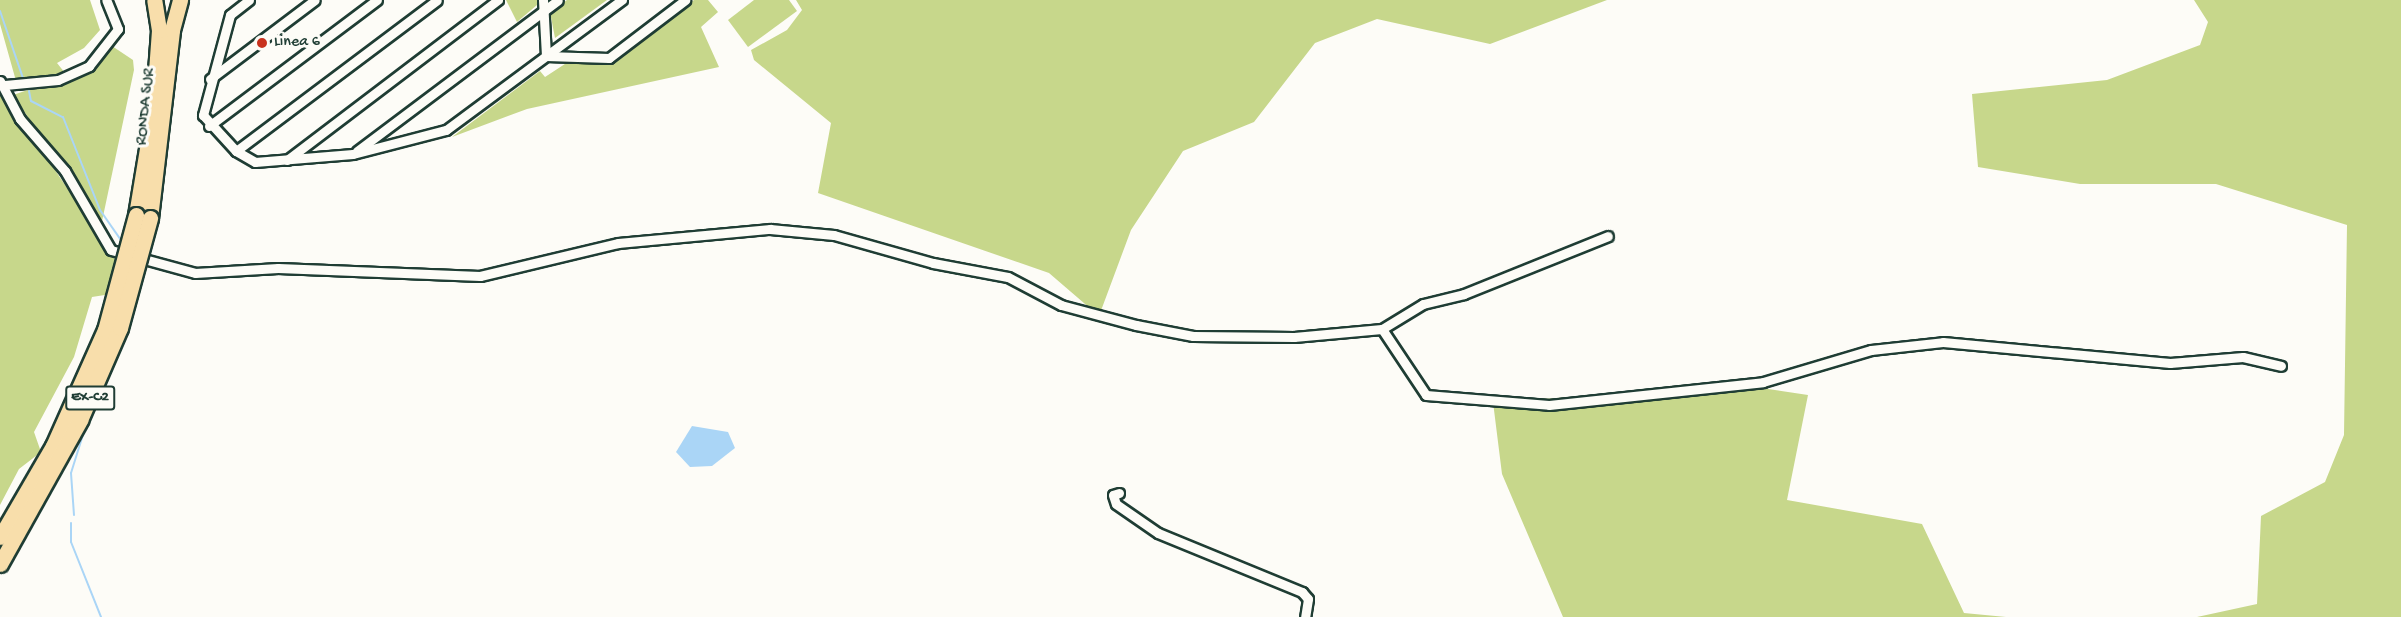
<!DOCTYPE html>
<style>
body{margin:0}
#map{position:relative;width:2401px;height:617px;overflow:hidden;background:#fdfcf7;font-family:"Gochi Hand",sans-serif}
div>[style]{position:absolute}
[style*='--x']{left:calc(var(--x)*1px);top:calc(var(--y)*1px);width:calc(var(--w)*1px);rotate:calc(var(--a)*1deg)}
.green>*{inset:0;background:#c7d78b}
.water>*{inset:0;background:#aad5f6}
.stream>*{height:2px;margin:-1px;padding:0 1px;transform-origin:1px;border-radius:1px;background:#aad5f6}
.roads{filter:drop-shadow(2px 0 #1f3d34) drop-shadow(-2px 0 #1f3d34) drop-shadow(0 2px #1f3d34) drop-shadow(0 -2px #1f3d34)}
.minor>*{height:9px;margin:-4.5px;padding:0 4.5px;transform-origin:4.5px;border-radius:4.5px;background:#fdfcf7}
.trunk>*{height:15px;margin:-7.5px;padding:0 7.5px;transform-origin:7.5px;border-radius:7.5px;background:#f8deab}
.bridges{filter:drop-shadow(2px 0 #1f3d34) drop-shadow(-2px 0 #1f3d34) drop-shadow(0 2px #1f3d34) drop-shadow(0 -2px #1f3d34)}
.trunk-bridge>*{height:15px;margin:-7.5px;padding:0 7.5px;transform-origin:7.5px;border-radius:7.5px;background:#f8deab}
.dots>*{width:16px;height:16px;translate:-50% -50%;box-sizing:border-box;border:3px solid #fdfcf7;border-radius:50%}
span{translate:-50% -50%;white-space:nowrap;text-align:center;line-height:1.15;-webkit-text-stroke:6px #fdfcf7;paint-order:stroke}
.shield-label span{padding:2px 4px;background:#fdfcf7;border:2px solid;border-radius:4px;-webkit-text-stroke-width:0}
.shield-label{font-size:15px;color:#1f3d34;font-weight:700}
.poi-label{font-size:16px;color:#1f3d34}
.left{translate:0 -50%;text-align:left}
.street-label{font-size:16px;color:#1f3d34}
</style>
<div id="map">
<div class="green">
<div style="clip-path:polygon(0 0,90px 0,100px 30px,84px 48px,57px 63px,65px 73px,16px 81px,0 24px)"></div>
<div style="clip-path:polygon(506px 0,537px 0,537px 5px,517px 22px)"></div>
<div style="clip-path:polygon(567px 0,607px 0,555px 38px,550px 12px)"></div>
<div style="clip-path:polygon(694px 0,708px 0,718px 12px,701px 27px,719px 67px,527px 109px,452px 137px,540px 71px,545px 77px,568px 62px,611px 62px)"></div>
<div style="clip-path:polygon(754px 0,789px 0,797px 11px,748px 47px,728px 20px)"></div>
<div style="clip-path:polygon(796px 0,1607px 0,1490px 44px,1377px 19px,1315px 43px,1254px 122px,1183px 151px,1131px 230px,1099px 316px,1049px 273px,818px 193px,831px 123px,754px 60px,751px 50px,787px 30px,802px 10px)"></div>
<div style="clip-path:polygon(2194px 0,2401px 0,2401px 617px,2197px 617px,2257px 604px,2261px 516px,2325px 482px,2344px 435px,2347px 225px,2216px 184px,2080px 184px,1978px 167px,1972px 94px,2107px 80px,2200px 45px,2208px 22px)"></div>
<div style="clip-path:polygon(112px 46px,133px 60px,134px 70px,101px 226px,13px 95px,90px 69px)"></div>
<div style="clip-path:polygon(0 88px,116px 261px,117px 275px,111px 294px,92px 297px,74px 357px,34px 432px,41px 452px,19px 469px,0 505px)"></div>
<div style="clip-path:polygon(1748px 386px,1808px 395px,1787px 500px,1922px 524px,1964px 613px,2006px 617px,1563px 617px,1502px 474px,1493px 402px)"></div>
</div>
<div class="water">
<div style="clip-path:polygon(692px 426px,728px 432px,735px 448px,712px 466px,690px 467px,676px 452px)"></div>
</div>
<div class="stream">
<div style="--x:0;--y:11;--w:71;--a:71.1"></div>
<div style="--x:29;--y:91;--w:10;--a:79"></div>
<div style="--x:31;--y:101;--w:36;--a:27"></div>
<div style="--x:63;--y:117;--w:100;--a:68.3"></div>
<div style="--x:100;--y:210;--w:40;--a:55.1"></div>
<div style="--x:133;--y:309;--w:35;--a:-75"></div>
<div style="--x:114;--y:360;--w:30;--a:-67"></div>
<div style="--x:74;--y:515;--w:42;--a:-94.1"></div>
<div style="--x:71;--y:473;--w:50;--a:-72.6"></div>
<div style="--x:71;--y:523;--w:19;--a:90"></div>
<div style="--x:71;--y:542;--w:81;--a:68.2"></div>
</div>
<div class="roads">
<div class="minor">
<div style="--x:249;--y:0;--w:24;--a:142"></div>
<div style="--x:230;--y:15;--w:104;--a:105.1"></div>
<div style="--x:203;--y:115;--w:49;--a:47.5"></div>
<div style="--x:236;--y:151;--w:22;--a:30"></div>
<div style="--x:255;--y:162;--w:98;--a:-4.7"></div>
<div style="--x:353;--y:154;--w:96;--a:-14.5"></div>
<div style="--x:446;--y:130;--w:219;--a:-36.5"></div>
<div style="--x:543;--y:0;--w:56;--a:86.9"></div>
<div style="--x:546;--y:56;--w:63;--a:1.8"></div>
<div style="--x:609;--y:58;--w:96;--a:-37.3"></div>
<div style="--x:210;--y:79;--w:131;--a:-37"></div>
<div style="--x:0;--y:81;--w:43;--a:62.2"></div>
<div style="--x:20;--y:119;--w:69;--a:49.1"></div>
<div style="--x:65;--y:171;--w:91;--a:59.8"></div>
<div style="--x:111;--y:250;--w:87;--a:15.3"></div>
<div style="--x:195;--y:273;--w:83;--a:-3.4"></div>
<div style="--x:278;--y:268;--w:202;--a:2.3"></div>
<div style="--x:480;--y:276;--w:142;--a:-13.4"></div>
<div style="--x:618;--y:243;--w:153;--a:-5.3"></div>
<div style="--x:770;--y:229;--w:64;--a:5.4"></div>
<div style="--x:834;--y:235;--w:103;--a:15.8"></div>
<div style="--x:933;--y:263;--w:76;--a:10.6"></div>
<div style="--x:1008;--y:277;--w:60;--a:27.8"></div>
<div style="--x:1061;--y:305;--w:78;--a:14.9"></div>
<div style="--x:1136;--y:325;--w:58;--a:10.9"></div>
<div style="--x:1193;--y:336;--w:101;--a:0.6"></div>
<div style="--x:1294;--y:337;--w:88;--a:-5.2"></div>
<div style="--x:1382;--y:329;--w:48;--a:-31.4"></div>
<div style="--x:1423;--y:304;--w:42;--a:-13.7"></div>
<div style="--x:1464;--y:294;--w:155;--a:-21.9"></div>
<div style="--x:5;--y:85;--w:53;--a:-5.4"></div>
<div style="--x:58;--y:80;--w:34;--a:-24"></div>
<div style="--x:89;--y:66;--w:47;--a:-51.9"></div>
<div style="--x:118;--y:29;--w:31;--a:-112"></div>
<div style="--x:209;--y:126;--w:210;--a:-36.9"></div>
<div style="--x:236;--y:151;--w:251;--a:-36.9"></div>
<div style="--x:357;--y:151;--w:251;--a:-36.9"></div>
<div style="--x:287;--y:160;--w:265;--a:-37.2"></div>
<div style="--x:1382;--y:329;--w:79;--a:56.3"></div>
<div style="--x:1426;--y:395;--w:123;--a:4.6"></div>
<div style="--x:1549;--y:405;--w:215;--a:-6.1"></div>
<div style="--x:1763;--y:382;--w:113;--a:-16.5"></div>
<div style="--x:1871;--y:350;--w:72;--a:-6.3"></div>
<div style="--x:1943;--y:342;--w:228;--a:5.3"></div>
<div style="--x:2170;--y:363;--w:73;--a:-4.7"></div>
<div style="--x:2243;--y:357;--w:39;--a:13"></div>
<div style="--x:1119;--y:493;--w:6;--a:162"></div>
<div style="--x:1113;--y:495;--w:9;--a:72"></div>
<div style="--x:1116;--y:504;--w:51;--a:34.6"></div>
<div style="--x:1158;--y:533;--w:156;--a:22.3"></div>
<div style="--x:1302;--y:592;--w:9;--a:49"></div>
<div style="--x:1308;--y:599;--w:18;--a:99"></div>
</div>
<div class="trunk">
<div style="--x:136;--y:215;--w:104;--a:-80.6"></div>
<div style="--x:153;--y:112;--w:82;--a:-85.8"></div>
<div style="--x:159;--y:30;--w:30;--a:-99"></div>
<div style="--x:150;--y:218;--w:189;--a:-83.3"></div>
<div style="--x:172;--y:30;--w:31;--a:-75"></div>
</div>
</div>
<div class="bridges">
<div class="trunk-bridge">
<div style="--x:0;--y:537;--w:105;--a:-59.8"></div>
<div style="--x:53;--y:446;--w:127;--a:-65.9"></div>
<div style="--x:105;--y:330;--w:119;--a:-74.9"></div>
<div style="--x:0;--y:564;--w:165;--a:-60.9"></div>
<div style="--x:80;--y:420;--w:100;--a:-66.5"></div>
<div style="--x:120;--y:328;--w:114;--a:-74.7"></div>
</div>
</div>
<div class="dots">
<div style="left:262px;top:43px;background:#c8321e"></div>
</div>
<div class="shield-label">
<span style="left:90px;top:398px">EX-C2</span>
</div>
<div class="poi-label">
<span class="left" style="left:274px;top:43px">Linea 6</span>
</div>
<div class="street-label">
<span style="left:147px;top:107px;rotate:-84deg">RONDA SUR</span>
</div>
</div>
